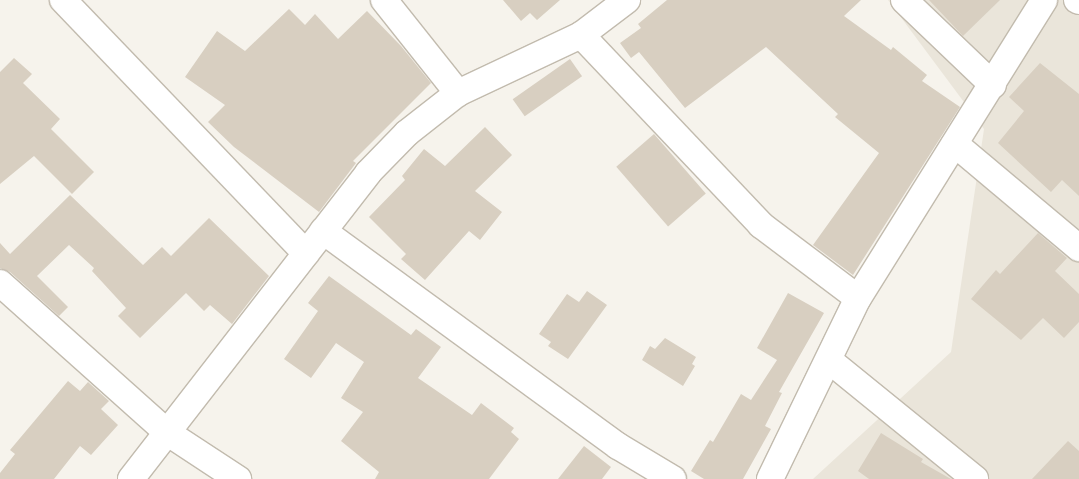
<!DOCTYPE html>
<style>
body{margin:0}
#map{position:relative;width:1079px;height:479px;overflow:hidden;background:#f6f3ec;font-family:"PT Sans",sans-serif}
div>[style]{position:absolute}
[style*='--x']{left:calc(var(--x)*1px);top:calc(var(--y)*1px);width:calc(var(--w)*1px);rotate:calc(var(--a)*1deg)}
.residential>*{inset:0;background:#eae5da}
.building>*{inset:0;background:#d8cfc1;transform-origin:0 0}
.roads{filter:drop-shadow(1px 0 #c2bbae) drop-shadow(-1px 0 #c2bbae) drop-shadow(0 1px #c2bbae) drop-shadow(0 -1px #c2bbae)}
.minor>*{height:26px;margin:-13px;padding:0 13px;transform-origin:13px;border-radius:13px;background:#fff}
span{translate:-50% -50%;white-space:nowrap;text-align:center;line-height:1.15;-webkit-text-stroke:4px #fff;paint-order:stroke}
</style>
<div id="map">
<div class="residential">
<div style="clip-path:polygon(888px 0,1079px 0,1079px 479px,813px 479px,951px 352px,984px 129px)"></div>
</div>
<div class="building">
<div style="clip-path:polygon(503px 0,560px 0,537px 20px,530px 13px,521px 21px)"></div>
<div style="clip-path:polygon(667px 0,861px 0,844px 16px,891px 50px,893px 47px,927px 75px,922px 81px,960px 107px,853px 275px,813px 245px,879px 153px,835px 117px,838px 114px,766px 47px,685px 108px,639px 52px,631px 58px,620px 43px,641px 28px,638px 24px)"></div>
<div style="clip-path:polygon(929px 0,1000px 0,963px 36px)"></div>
<div style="clip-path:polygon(289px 9px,305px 25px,315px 14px,338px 39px,367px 11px,401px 46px,431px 83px,353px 161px,356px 163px,319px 212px,234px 147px,208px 122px,225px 105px,185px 77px,217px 31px,245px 51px)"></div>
<div style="clip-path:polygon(14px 58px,32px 74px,23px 83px,60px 119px,51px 129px,94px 172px,72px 194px,34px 156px,0 184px,0 72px)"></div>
<div style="left:570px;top:59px;width:21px;height:70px;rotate:55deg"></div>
<div style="clip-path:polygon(1040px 63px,1079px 94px,1079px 196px,1062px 180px,1051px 192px,998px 143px,1024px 111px,1009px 97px)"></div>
<div style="clip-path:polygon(485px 127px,512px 155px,475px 191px,502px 212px,480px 240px,469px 231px,425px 280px,401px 259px,406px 254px,369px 217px,405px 180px,402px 176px,424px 149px,445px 166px)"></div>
<div style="left:654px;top:134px;width:79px;height:50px;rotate:49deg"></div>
<div style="clip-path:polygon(70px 195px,143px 265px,162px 247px,171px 256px,209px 218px,269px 276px,232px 324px,210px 305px,204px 311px,186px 293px,140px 338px,118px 316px,126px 308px,92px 271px,94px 268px,69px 245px,37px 276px,68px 307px,59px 316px,10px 272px,0 268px,0 243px,10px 254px)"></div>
<div style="clip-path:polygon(1038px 233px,1067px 258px,1055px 271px,1079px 294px,1079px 322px,1064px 338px,1043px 318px,1021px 340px,971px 299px,996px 270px,1000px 274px)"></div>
<div style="clip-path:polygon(329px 276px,411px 335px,416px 329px,441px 347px,418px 378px,472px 415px,481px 403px,514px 428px,511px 432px,519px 439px,489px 479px,375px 479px,379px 472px,341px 441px,363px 412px,341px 398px,364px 362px,336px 343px,311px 378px,284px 359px,318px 311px,308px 303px)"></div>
<div style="clip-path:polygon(587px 291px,607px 305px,568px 359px,548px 346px,551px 342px,539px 334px,567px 294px,579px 302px)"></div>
<div style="clip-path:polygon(788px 293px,824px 313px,779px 392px,782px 393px,765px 426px,771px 429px,743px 479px,704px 479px,691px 471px,710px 440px,713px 442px,741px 394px,751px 400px,777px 360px,757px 348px)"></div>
<div style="clip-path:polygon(665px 338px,696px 357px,692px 364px,695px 366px,683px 386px,642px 360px,650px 346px,655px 349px)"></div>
<div style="clip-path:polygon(68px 381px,80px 391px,88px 382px,109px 401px,101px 409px,118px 425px,91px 455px,80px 446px,54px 479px,0 479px,0 473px,15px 454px,10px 450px)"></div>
<div style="clip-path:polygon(881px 433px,923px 459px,921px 462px,951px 479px,869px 479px,858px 471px)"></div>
<div style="clip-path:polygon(1068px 441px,1079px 451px,1079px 479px,1032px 479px)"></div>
<div style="clip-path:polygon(584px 446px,611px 467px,602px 479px,558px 479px)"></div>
</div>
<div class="roads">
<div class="minor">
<div style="--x:63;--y:0;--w:351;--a:46.2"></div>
<div style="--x:384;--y:0;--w:119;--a:51.5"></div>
<div style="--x:904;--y:0;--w:123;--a:43.7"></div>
<div style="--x:1077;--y:0;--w:2;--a:27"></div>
<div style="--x:581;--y:35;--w:262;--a:46.5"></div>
<div style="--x:761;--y:225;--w:121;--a:37"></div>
<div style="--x:955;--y:144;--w:162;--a:40"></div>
<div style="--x:323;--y:231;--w:365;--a:36.1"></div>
<div style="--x:618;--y:446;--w:64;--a:31"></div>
<div style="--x:0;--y:283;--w:225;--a:41.8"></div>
<div style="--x:168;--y:433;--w:84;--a:33.3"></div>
<div style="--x:830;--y:361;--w:187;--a:39.1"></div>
<div style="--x:131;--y:479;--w:387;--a:-52.2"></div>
<div style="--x:368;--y:173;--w:56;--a:-45.7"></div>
<div style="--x:407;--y:133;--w:65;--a:-38.1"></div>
<div style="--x:458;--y:93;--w:136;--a:-25.2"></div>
<div style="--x:581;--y:35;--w:58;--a:-37.3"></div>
<div style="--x:770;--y:479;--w:201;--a:-64.1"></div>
<div style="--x:858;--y:298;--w:351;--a:-58"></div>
</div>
</div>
</div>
